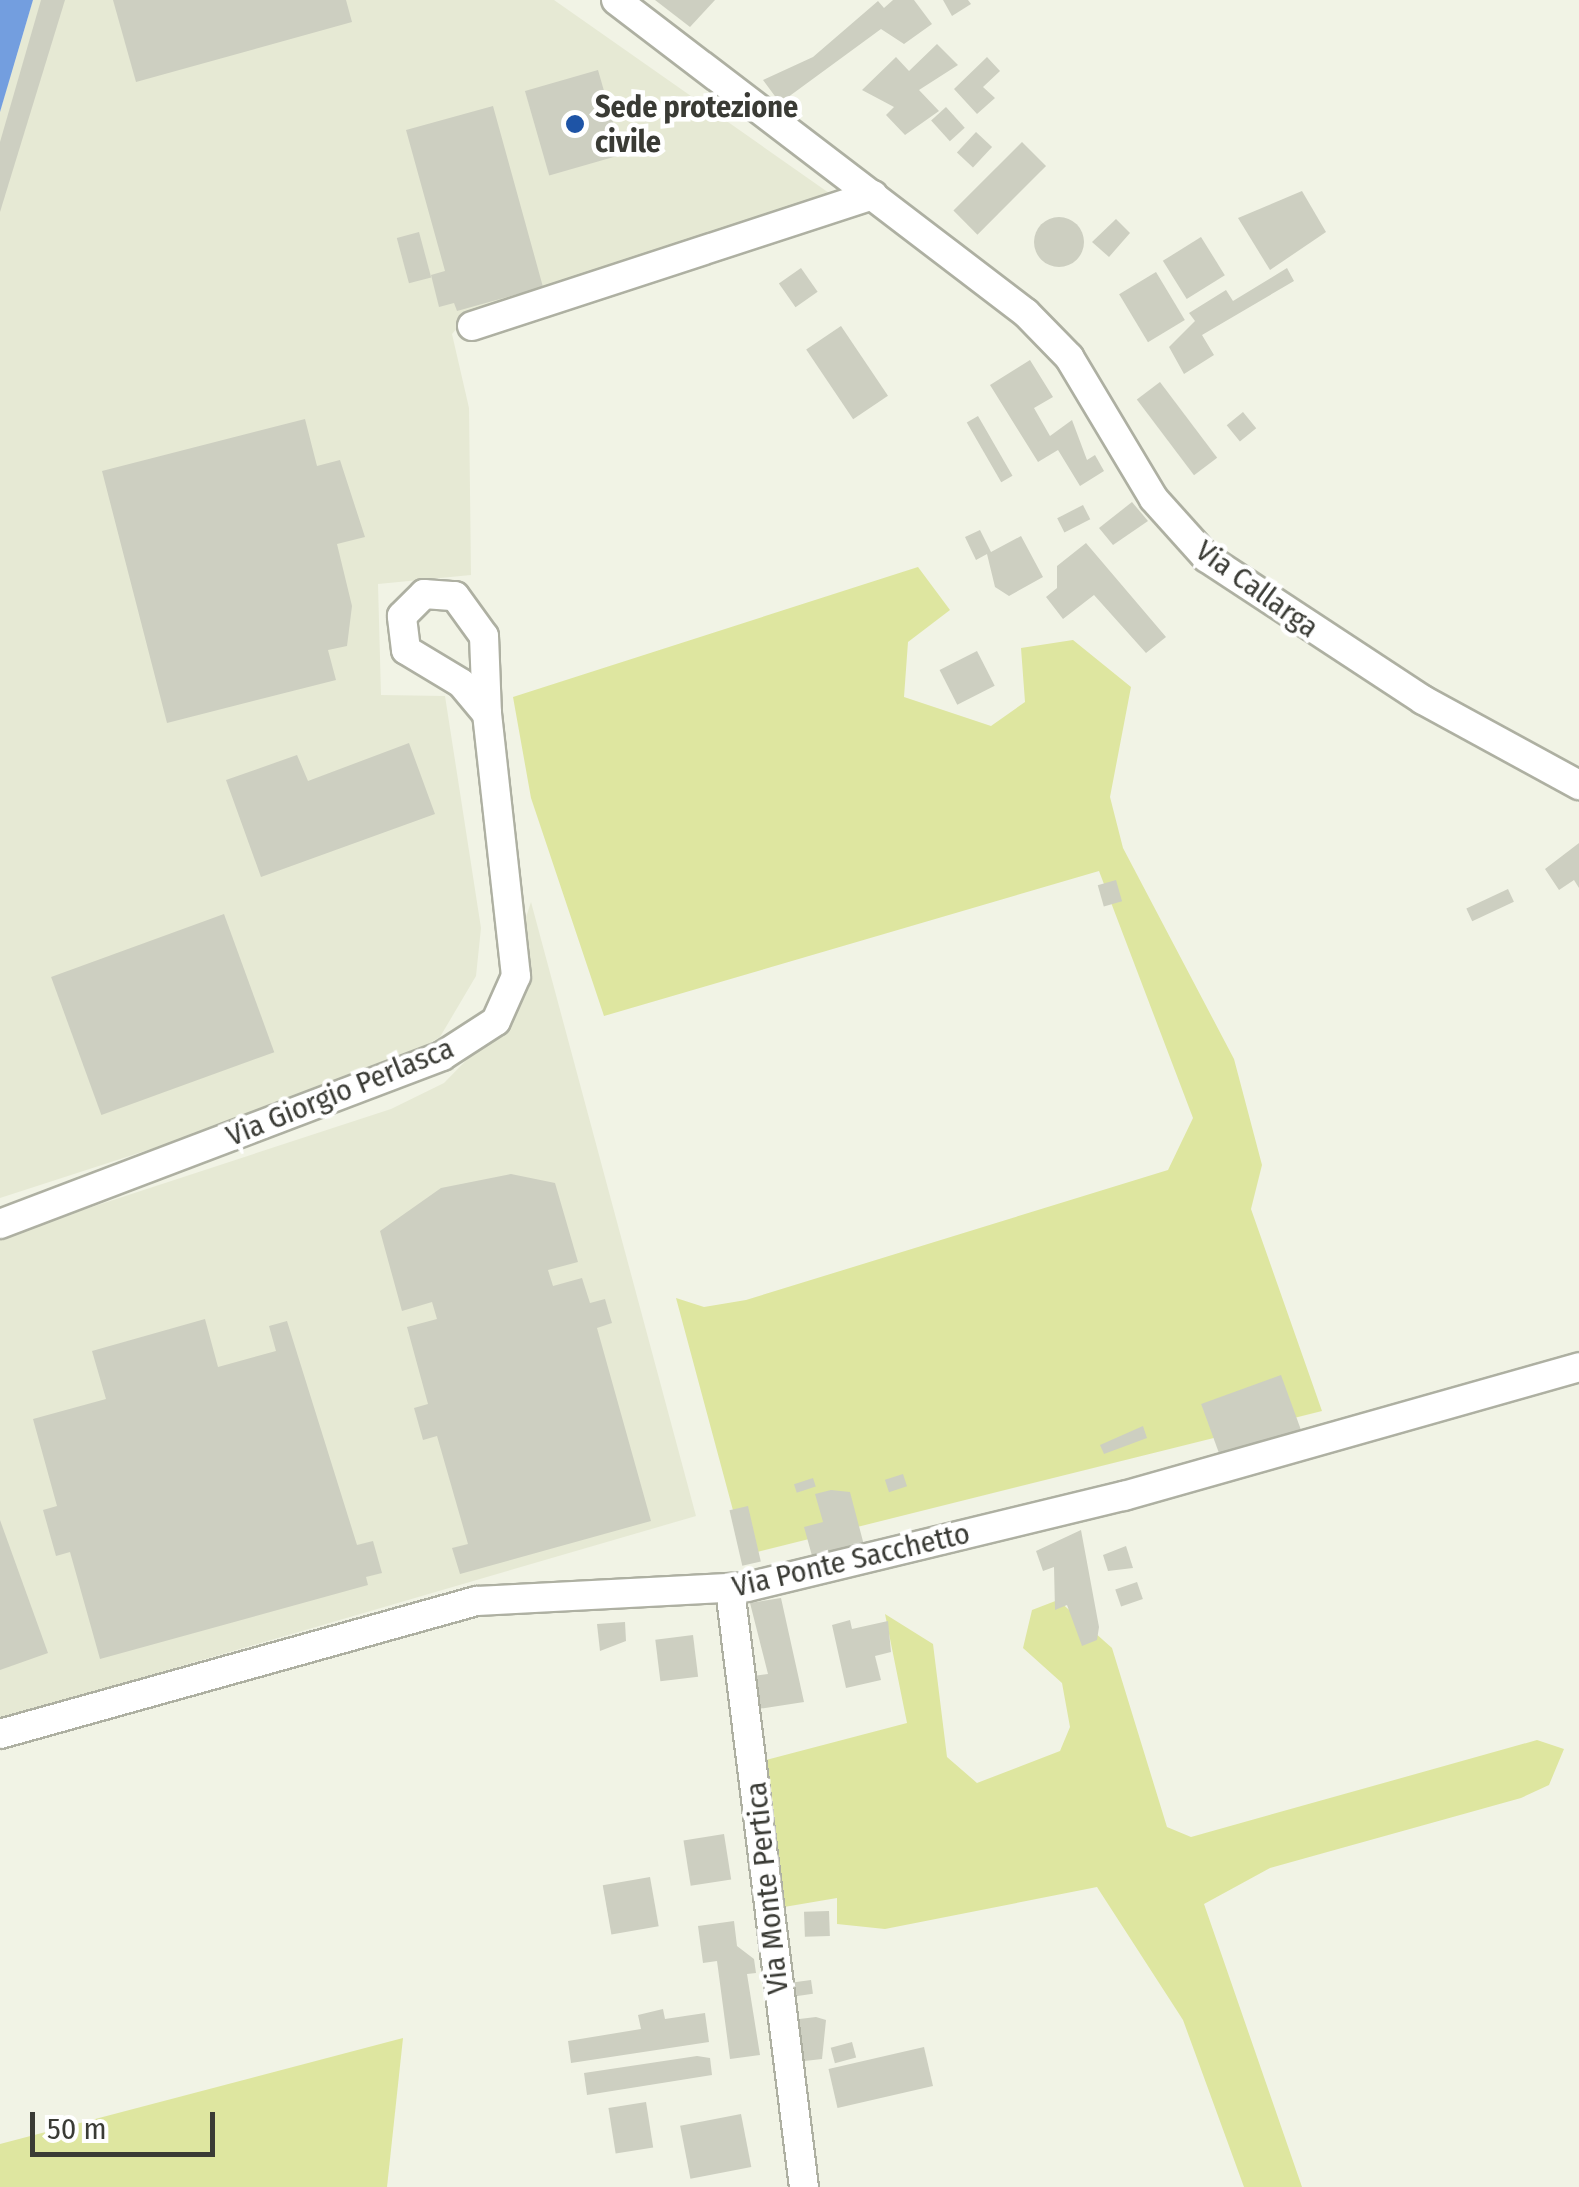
<!DOCTYPE html>
<style>
body{margin:0}
#map{position:relative;width:1579px;height:2187px;overflow:hidden;background:#f1f3e5;font-family:"Fira Sans Condensed",sans-serif}
div>[style]{position:absolute}
[style*='--x']{left:calc(var(--x)*1px);top:calc(var(--y)*1px);width:calc(var(--w)*1px);rotate:calc(var(--a)*1deg)}
.built>*{inset:0;background:#e6e9d4}
.green>*{inset:0;background:#dee6a0}
.water>*{inset:0;background:#739edf}
.building>*{inset:0;background:#cdcfc1;transform-origin:0 0}
.round{border-radius:50%}
.roads{filter:drop-shadow(2px 0 #aeb0a2) drop-shadow(-2px 0 #aeb0a2) drop-shadow(0 2px #aeb0a2) drop-shadow(0 -2px #aeb0a2)}
.street>*{height:28px;margin:-14px;padding:0 14px;transform-origin:14px;border-radius:14px;background:#fff}
.dots>*{width:28px;height:28px;translate:-50% -50%;box-sizing:border-box;border:5px solid #fff;border-radius:50%}
span{translate:-50% -50%;white-space:nowrap;text-align:center;line-height:1.15;-webkit-text-stroke:9px #fff;paint-order:stroke}
.poi-label{font-size:30px;color:#3a3b35;font-weight:700}
.left{translate:0 -50%;text-align:left}
.street-label{font-size:30px;color:#3a3b35}
.scale{position:absolute;left:30px;top:2112px;width:185px;height:45px;box-sizing:border-box;border:5px solid #3a3b35;border-top:0;padding-left:12px;font-size:30px;line-height:35px;white-space:nowrap;color:#3a3b35;-webkit-text-stroke:8px #fff;paint-order:stroke}
</style>
<div id="map">
<div class="built">
<div style="clip-path:polygon(33px 0,554px 0,839px 200px,472px 311px,452px 334px,469px 408px,471px 575px,378px 584px,381px 695px,445px 696px,481px 928px,476px 976px,440px 1037px,379px 1075px,0 1198px,0 112px)"></div>
<div style="clip-path:polygon(531px 902px,696px 1516px,0 1719px,0 1237px,391px 1109px,444px 1083px,486px 1040px)"></div>
</div>
<div class="green">
<div style="clip-path:polygon(918px 567px,950px 610px,908px 642px,904px 697px,991px 726px,1025px 702px,1021px 648px,1073px 640px,1131px 687px,1110px 797px,1123px 848px,1234px 1059px,1262px 1165px,1251px 1209px,1322px 1411px,745px 1555px,676px 1298px,704px 1307px,746px 1300px,1168px 1170px,1193px 1118px,1099px 871px,604px 1016px,531px 798px,513px 697px)"></div>
<div style="clip-path:polygon(1058px 1600px,1112px 1648px,1167px 1827px,1191px 1837px,1537px 1740px,1564px 1749px,1549px 1785px,1521px 1798px,1270px 1868px,1204px 1904px,1302px 2187px,1244px 2187px,1183px 2020px,1097px 1887px,885px 1929px,837px 1924px,837px 1898px,784px 1907px,766px 1760px,907px 1723px,885px 1614px,933px 1644px,947px 1757px,977px 1783px,1060px 1751px,1070px 1727px,1062px 1683px,1023px 1648px,1032px 1610px)"></div>
<div style="clip-path:polygon(403px 2038px,387px 2187px,0 2187px,0 2144px)"></div>
</div>
<div class="water">
<div style="clip-path:polygon(0 0,33px 0,0 112px)"></div>
</div>
<div class="building">
<div style="clip-path:polygon(41px 0,65px 0,0 212px,0 142px)"></div>
<div style="clip-path:polygon(113px 0,346px 0,352px 22px,136px 82px)"></div>
<div style="clip-path:polygon(655px 0,715px 0,690px 27px)"></div>
<div style="clip-path:polygon(893px 0,914px 0,932px 24px,904px 44px,881px 29px,780px 103px,763px 80px,813px 57px,878px 1px,884px 8px)"></div>
<div style="clip-path:polygon(943px 0,968px 0,971px 4px,952px 16px)"></div>
<div style="clip-path:polygon(937px 44px,958px 65px,919px 90px,939px 111px,905px 135px,886px 115px,894px 107px,862px 90px,896px 57px,909px 71px)"></div>
<div style="clip-path:polygon(987px 57px,1000px 71px,983px 87px,995px 98px,977px 114px,954px 89px)"></div>
<div style="left:598px;top:70px;width:88px;height:76px;rotate:74deg"></div>
<div style="clip-path:polygon(493px 106px,543px 287px,457px 311px,454px 303px,439px 307px,431px 275px,445px 271px,406px 130px)"></div>
<div style="left:946px;top:107px;width:28px;height:20px;rotate:48deg"></div>
<div style="left:976px;top:132px;width:22px;height:28px;rotate:43deg"></div>
<div style="left:1022px;top:142px;width:34px;height:97px;rotate:45deg"></div>
<div style="clip-path:polygon(1302px 191px,1326px 232px,1270px 270px,1238px 218px)"></div>
<div class="round" style="left:1034px;top:217px;width:50px;height:50px"></div>
<div style="clip-path:polygon(1116px 219px,1130px 233px,1109px 257px,1092px 242px)"></div>
<div style="left:419px;top:232px;width:47px;height:23px;rotate:75deg"></div>
<div style="left:1201px;top:237px;width:45px;height:45px;rotate:58deg"></div>
<div style="left:801px;top:268px;width:29px;height:27px;rotate:55deg"></div>
<div style="clip-path:polygon(1287px 268px,1294px 281px,1202px 335px,1214px 355px,1184px 374px,1169px 347px,1195px 321px,1189px 313px,1226px 290px,1233px 301px)"></div>
<div style="left:1156px;top:272px;width:56px;height:43px;rotate:59deg"></div>
<div style="left:841px;top:326px;width:84px;height:42px;rotate:56deg"></div>
<div style="clip-path:polygon(1030px 360px,1053px 397px,1034px 408px,1050px 436px,1072px 420px,1087px 460px,1095px 455px,1104px 471px,1080px 486px,1058px 450px,1038px 462px,990px 385px)"></div>
<div style="left:1160px;top:382px;width:95px;height:29px;rotate:53deg"></div>
<div style="left:1243px;top:412px;width:21px;height:21px;rotate:51deg"></div>
<div style="left:978px;top:416px;width:69px;height:13px;rotate:60deg"></div>
<div style="clip-path:polygon(305px 419px,317px 466px,340px 460px,365px 537px,337px 544px,352px 606px,347px 646px,328px 650px,336px 680px,167px 723px,102px 471px)"></div>
<div style="clip-path:polygon(1132px 502px,1148px 521px,1113px 545px,1099px 528px)"></div>
<div style="left:1083px;top:505px;width:16px;height:29px;rotate:63deg"></div>
<div style="clip-path:polygon(980px 530px,991px 552px,1021px 536px,1043px 577px,1009px 596px,995px 587px,987px 554px,976px 560px,965px 537px)"></div>
<div style="clip-path:polygon(1086px 543px,1166px 637px,1146px 653px,1094px 595px,1063px 619px,1046px 597px,1057px 588px,1057px 566px)"></div>
<div style="left:977px;top:651px;width:39px;height:42px;rotate:63deg"></div>
<div style="clip-path:polygon(409px 743px,435px 814px,261px 877px,226px 780px,297px 755px,308px 781px)"></div>
<div style="clip-path:polygon(1579px 843px,1579px 888px,1574px 880px,1559px 890px,1545px 869px)"></div>
<div style="left:1116px;top:880px;width:22px;height:19px;rotate:74deg"></div>
<div style="left:1508px;top:889px;width:14px;height:46px;rotate:65deg"></div>
<div style="left:224px;top:914px;width:147px;height:184px;rotate:70deg"></div>
<div style="clip-path:polygon(511px 1174px,555px 1183px,578px 1262px,548px 1270px,553px 1286px,582px 1278px,590px 1303px,605px 1299px,612px 1323px,597px 1328px,651px 1521px,460px 1574px,452px 1548px,468px 1544px,437px 1436px,423px 1440px,414px 1408px,428px 1404px,407px 1327px,437px 1319px,432px 1302px,402px 1311px,380px 1231px,441px 1188px)"></div>
<div style="clip-path:polygon(205px 1319px,218px 1367px,276px 1351px,269px 1326px,287px 1321px,357px 1545px,373px 1541px,382px 1573px,366px 1577px,368px 1585px,100px 1659px,70px 1552px,56px 1556px,43px 1510px,57px 1506px,33px 1419px,106px 1399px,92px 1351px)"></div>
<div style="left:1281px;top:1375px;width:63px;height:85px;rotate:70deg"></div>
<div style="clip-path:polygon(1143px 1426px,1147px 1438px,1104px 1454px,1100px 1445px)"></div>
<div style="left:903px;top:1474px;width:13px;height:19px;rotate:72deg"></div>
<div style="left:813px;top:1478px;width:9px;height:20px;rotate:72deg"></div>
<div style="clip-path:polygon(831px 1490px,850px 1492px,865px 1549px,814px 1563px,804px 1527px,823px 1522px,815px 1494px)"></div>
<div style="left:748px;top:1506px;width:57px;height:19px;rotate:77deg"></div>
<div style="clip-path:polygon(0 1520px,48px 1653px,0 1670px)"></div>
<div style="clip-path:polygon(1081px 1530px,1099px 1627px,1097px 1640px,1082px 1646px,1067px 1605px,1055px 1610px,1054px 1567px,1043px 1571px,1036px 1551px)"></div>
<div style="clip-path:polygon(1126px 1546px,1133px 1568px,1108px 1571px,1103px 1555px)"></div>
<div style="left:1137px;top:1582px;width:18px;height:23px;rotate:71deg"></div>
<div style="clip-path:polygon(781px 1598px,804px 1702px,758px 1709px,753px 1676px,768px 1674px,750px 1603px)"></div>
<div style="clip-path:polygon(850px 1620px,852px 1629px,888px 1621px,891px 1652px,875px 1656px,881px 1680px,846px 1688px,832px 1625px)"></div>
<div style="clip-path:polygon(625px 1622px,626px 1641px,600px 1651px,597px 1624px)"></div>
<div style="left:693px;top:1635px;width:42px;height:38px;rotate:83deg"></div>
<div style="left:724px;top:1834px;width:46px;height:41px;rotate:81deg"></div>
<div style="left:650px;top:1877px;width:50px;height:48px;rotate:80deg"></div>
<div style="left:829px;top:1911px;width:25px;height:25px;rotate:88deg"></div>
<div style="clip-path:polygon(734px 1921px,737px 1946px,754px 1959px,756px 1973px,747px 1974px,760px 2055px,730px 2059px,717px 1961px,703px 1963px,698px 1926px)"></div>
<div style="left:811px;top:1980px;width:14px;height:26px;rotate:82deg"></div>
<div style="clip-path:polygon(663px 2009px,665px 2019px,705px 2013px,709px 2042px,571px 2063px,568px 2041px,641px 2029px,638px 2015px)"></div>
<div style="clip-path:polygon(816px 2017px,826px 2020px,822px 2059px,796px 2062px,791px 2020px)"></div>
<div style="left:852px;top:2042px;width:16px;height:22px;rotate:75deg"></div>
<div style="left:924px;top:2047px;width:40px;height:98px;rotate:77deg"></div>
<div style="clip-path:polygon(697px 2056px,710px 2058px,712px 2075px,587px 2095px,584px 2073px)"></div>
<div style="left:646px;top:2102px;width:46px;height:38px;rotate:81deg"></div>
<div style="left:741px;top:2114px;width:54px;height:62px;rotate:79deg"></div>
</div>
<div class="roads">
<div class="street">
<div style="--x:616;--y:0;--w:516;--a:37.36"></div>
<div style="--x:1026;--y:313;--w:62;--a:45.7"></div>
<div style="--x:1069;--y:357;--w:165;--a:59.1"></div>
<div style="--x:1154;--y:499;--w:79;--a:48.1"></div>
<div style="--x:1207;--y:558;--w:258;--a:33.3"></div>
<div style="--x:1423;--y:700;--w:178;--a:28.6"></div>
<div style="--x:472;--y:326;--w:422;--a:-18.1"></div>
<div style="--x:424;--y:594;--w:31;--a:4"></div>
<div style="--x:455;--y:596;--w:49;--a:54.1"></div>
<div style="--x:484;--y:636;--w:78;--a:87.8"></div>
<div style="--x:487;--y:714;--w:40;--a:-130"></div>
<div style="--x:461;--y:683;--w:64;--a:-149"></div>
<div style="--x:406;--y:650;--w:34;--a:-97"></div>
<div style="--x:402;--y:616;--w:31;--a:-45"></div>
<div style="--x:0;--y:1224;--w:473;--a:-20.8"></div>
<div style="--x:442;--y:1056;--w:64;--a:-32.9"></div>
<div style="--x:496;--y:1021;--w:49;--a:-66"></div>
<div style="--x:516;--y:976;--w:264;--a:-96.3"></div>
<div style="--x:730;--y:1589;--w:603;--a:82.95"></div>
<div style="--x:0;--y:1734;--w:495;--a:-15.6"></div>
<div style="--x:477;--y:1601;--w:270;--a:-3"></div>
<div style="--x:747;--y:1587;--w:388;--a:-13.6"></div>
<div style="--x:1124;--y:1496;--w:473;--a:-15.8"></div>
</div>
</div>
<div class="dots">
<div style="left:575px;top:124px;background:#1e54a6"></div>
</div>
<div class="poi-label">
<span class="left" style="left:595px;top:124px">Sede protezione<br>civile</span>
</div>
<div class="street-label">
<span style="left:1257px;top:589px;rotate:36deg">Via Callarga</span>
<span style="left:340px;top:1092px;rotate:-22deg">Via Giorgio Perlasca</span>
<span style="left:851px;top:1560px;rotate:-13deg">Via Ponte Sacchetto</span>
<span style="left:767px;top:1888px;rotate:-96deg">Via Monte Pertica</span>
</div>
<div class="scale">50 m</div>
</div>
